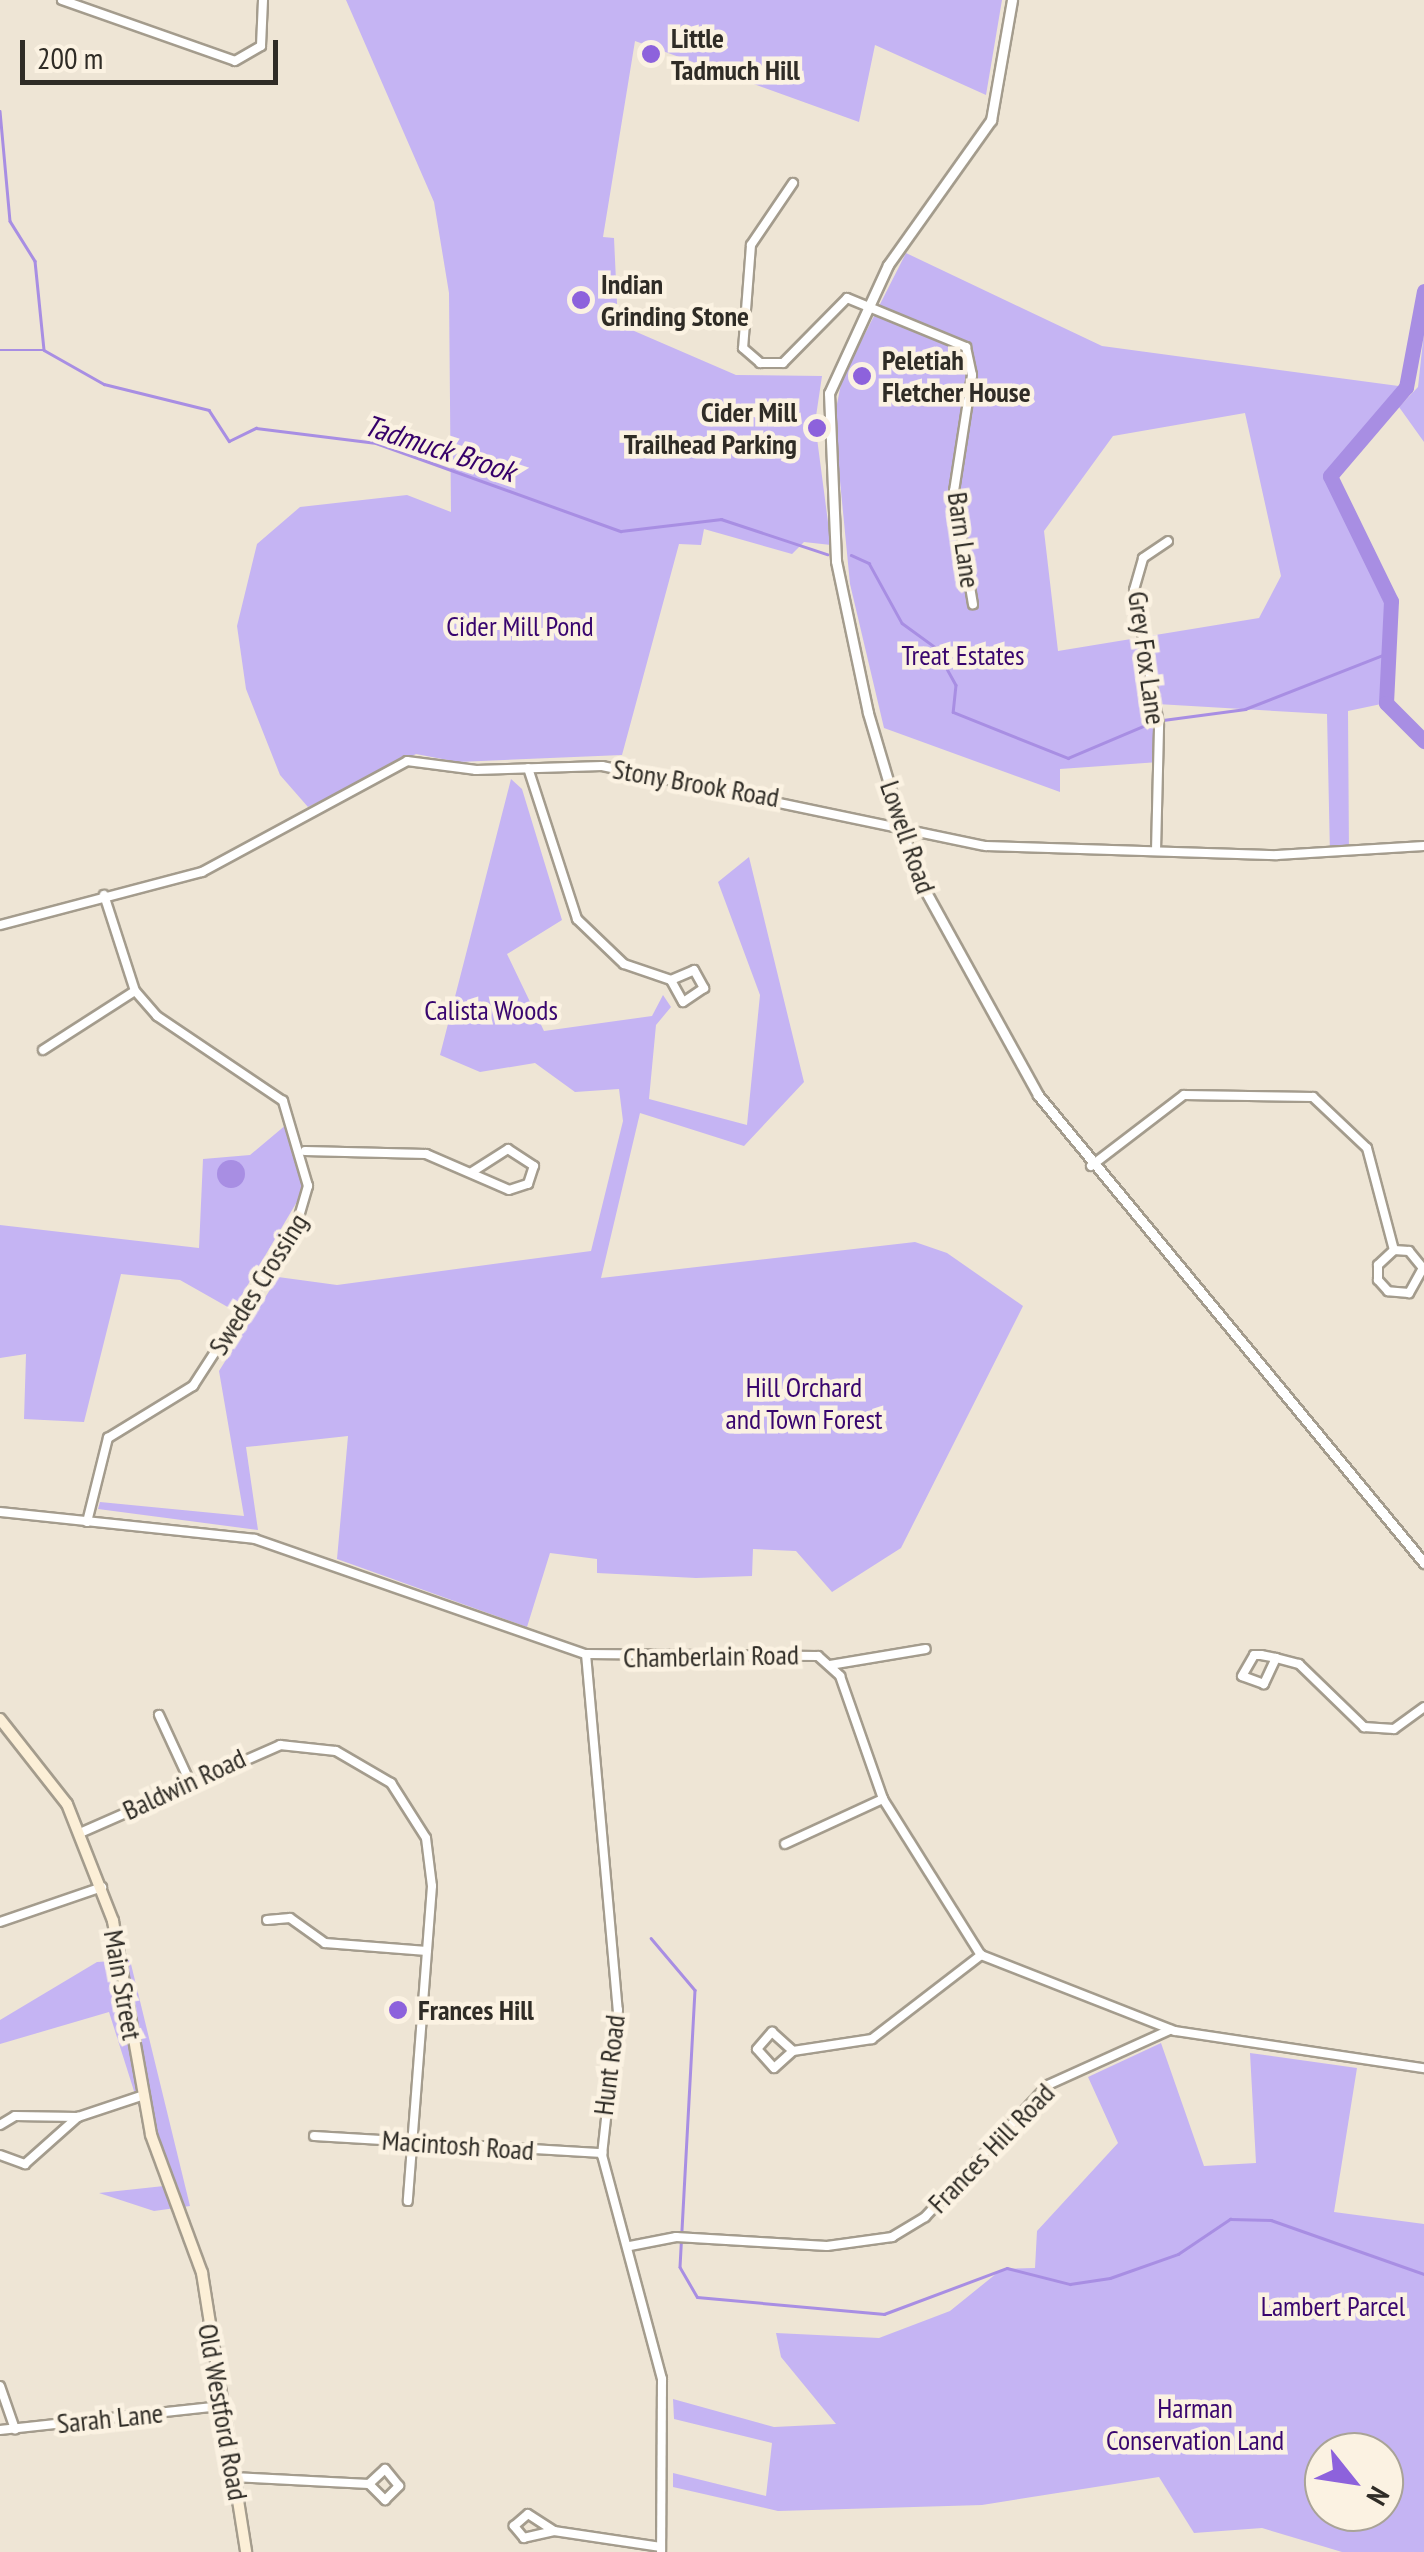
<!DOCTYPE html>
<style>
body{margin:0}
#map{position:relative;width:1424px;height:2552px;overflow:hidden;background:#eee5d5;font-family:"PT Sans Narrow",sans-serif}
div>[style]{position:absolute}
[style*='--x']{left:calc(var(--x)*1px);top:calc(var(--y)*1px);width:calc(var(--w)*1px);rotate:calc(var(--a)*1deg)}
.green>*{inset:0;background:#c5b4f3}
.water>*{inset:0;background:#a88ee3}
.round{border-radius:50%}
.stream>*{height:2.5px;margin:-1.25px;padding:0 1.25px;transform-origin:1.25px;border-radius:1.25px;background:#a88ee3}
.river>*{height:15px;margin:-7.5px;padding:0 7.5px;transform-origin:7.5px;border-radius:7.5px;background:#a88ee3}
.roads{filter:drop-shadow(2px 0 #a49c8d) drop-shadow(-2px 0 #a49c8d) drop-shadow(0 2px #a49c8d) drop-shadow(0 -2px #a49c8d)}
.minor>*{height:8px;margin:-4px;padding:0 4px;transform-origin:4px;border-radius:4px;background:#fff}
.tertiary>*{height:9px;margin:-4.5px;padding:0 4.5px;transform-origin:4.5px;border-radius:4.5px;background:#fff}
.secondary>*{height:10px;margin:-5px;padding:0 5px;transform-origin:5px;border-radius:5px;background:#fcefd7}
.dots>*{width:28px;height:28px;translate:-50% -50%;box-sizing:border-box;border:5px solid #fbf2e2;border-radius:50%}
span{translate:-50% -50%;white-space:nowrap;text-align:center;line-height:1.15;-webkit-text-stroke:9px #fbf2e2;paint-order:stroke}
.poi-label{font-size:28px;color:#2f2c26;font-weight:700}
.left{translate:0 -50%;text-align:left}
.right{translate:-100% -50%;text-align:right}
.street-label{font-size:28px;color:#2f2c26}
.park-label{font-size:28px;color:#39066f}
.water-label{font-size:30px;color:#36006a;font-style:italic}
.north{position:absolute;left:1304px;top:2432px;width:100px;height:100px;box-sizing:border-box;background:#fbf2e2;border:2px solid #a9a397;border-radius:50%;rotate:120deg;font-size:28px;font-weight:700;line-height:40px;text-align:center;color:#2f2c26}
.north::after{content:'';display:block;margin:auto;width:35px;height:45px;background:#8d62dc;clip-path:polygon(50% 0,100% 100%,50% 72%,0 100%)}
.scale{position:absolute;left:20px;top:40px;width:258px;height:45px;box-sizing:border-box;border:5px solid #2f2c26;border-top:0;padding-left:12px;font-size:30px;line-height:35px;white-space:nowrap;color:#2f2c26;-webkit-text-stroke:8px #fbf2e2;paint-order:stroke}
</style>
<div id="map">
<div class="green">
<div style="clip-path:polygon(346px 0,1002px 0,986px 95px,875px 45px,859px 122px,635px 41px,603px 237px,614px 238px,618px 324px,736px 375px,822px 376px,815px 423px,831px 545px,804px 542px,792px 554px,704px 529px,701px 545px,679px 544px,622px 755px,458px 762px,416px 754px,308px 807px,280px 775px,246px 689px,237px 626px,257px 544px,300px 507px,407px 495px,451px 512px,449px 293px,434px 202px)"></div>
<div style="clip-path:polygon(evenodd,906px 253px,1102px 346px,1406px 387px,1330px 477px,1391px 601px,1386px 703px,1348px 711px,1349px 854px,1330px 855px,1327px 714px,1157px 704px,1159px 762px,1060px 769px,1060px 792px,884px 728px,850px 584px,834px 419px,842px 379px,906px 253px,1245px 413px,1281px 576px,1259px 618px,1058px 651px,1044px 531px,1113px 436px,1245px 413px)"></div>
<div style="clip-path:polygon(1424px 332px,1424px 442px,1399px 407px,1418px 387px)"></div>
<div style="clip-path:polygon(511px 779px,522px 789px,562px 920px,507px 954px,544px 1031px,652px 1016px,663px 995px,671px 1007px,656px 1025px,649px 1099px,747px 1125px,760px 995px,718px 882px,749px 857px,804px 1082px,744px 1146px,640px 1113px,601px 1278px,915px 1242px,947px 1253px,1023px 1306px,901px 1548px,832px 1592px,796px 1551px,753px 1549px,752px 1576px,696px 1578px,597px 1573px,597px 1559px,550px 1553px,527px 1627px,337px 1559px,348px 1436px,246px 1447px,258px 1530px,98px 1509px,100px 1502px,244px 1516px,219px 1371px,278px 1277px,337px 1285px,591px 1251px,623px 1121px,619px 1089px,575px 1092px,535px 1063px,480px 1072px,440px 1055px)"></div>
<div style="clip-path:polygon(287px 1124px,303px 1180px,298px 1200px,233px 1310px,180px 1280px,121px 1274px,84px 1422px,24px 1419px,26px 1354px,0 1358px,0 1225px,199px 1248px,203px 1159px,250px 1155px)"></div>
<div style="clip-path:polygon(130px 1960px,190px 2206px,154px 2211px,99px 2193px,164px 2186px,109px 2012px,0 2044px,0 2020px,97px 1962px)"></div>
<div style="clip-path:polygon(evenodd,1161px 2043px,1204px 2166px,1256px 2163px,1250px 2053px,1357px 2068px,1334px 2212px,1424px 2224px,1424px 2552px,1342px 2552px,1262px 2528px,1194px 2533px,1159px 2477px,982px 2505px,778px 2511px,673px 2487px,673px 2473px,766px 2496px,772px 2443px,674px 2419px,673px 2399px,774px 2427px,836px 2424px,781px 2357px,776px 2333px,879px 2338px,950px 2311px,1002px 2269px,1035px 2268px,1037px 2231px,1118px 2143px,1088px 2077px,1161px 2043px,1384px 2452px,1384px 2512px,1324px 2512px,1324px 2452px,1384px 2452px)"></div>
</div>
<div class="water">
<div class="round" style="left:217px;top:1160px;width:28px;height:28px"></div>
</div>
<div class="stream">
<div style="--x:0;--y:111;--w:110;--a:84.8"></div>
<div style="--x:10;--y:221;--w:47;--a:58"></div>
<div style="--x:35;--y:261;--w:89;--a:84.2"></div>
<div style="--x:0;--y:350;--w:44;--a:0"></div>
<div style="--x:44;--y:350;--w:69;--a:29.5"></div>
<div style="--x:104;--y:384;--w:108;--a:13.9"></div>
<div style="--x:209;--y:410;--w:37;--a:57"></div>
<div style="--x:229;--y:441;--w:30;--a:-26"></div>
<div style="--x:256;--y:428;--w:121;--a:7.1"></div>
<div style="--x:376;--y:443;--w:260;--a:19.8"></div>
<div style="--x:621;--y:531;--w:101;--a:-6.8"></div>
<div style="--x:721;--y:519;--w:112;--a:18.3"></div>
<div style="--x:851;--y:555;--w:20;--a:24"></div>
<div style="--x:869;--y:563;--w:68;--a:61.2"></div>
<div style="--x:902;--y:623;--w:41;--a:36"></div>
<div style="--x:935;--y:647;--w:43;--a:61.1"></div>
<div style="--x:956;--y:685;--w:27;--a:96"></div>
<div style="--x:953;--y:712;--w:124;--a:21.8"></div>
<div style="--x:1068;--y:758;--w:95;--a:-23"></div>
<div style="--x:1163;--y:720;--w:83;--a:-7.6"></div>
<div style="--x:1245;--y:709;--w:154;--a:-21.4"></div>
<div style="--x:651;--y:1938;--w:68;--a:49.8"></div>
<div style="--x:695;--y:1990;--w:277;--a:93.1"></div>
<div style="--x:680;--y:2267;--w:34;--a:60"></div>
<div style="--x:697;--y:2297;--w:188;--a:5.2"></div>
<div style="--x:884;--y:2314;--w:131;--a:-20.5"></div>
<div style="--x:1007;--y:2268;--w:65;--a:14.3"></div>
<div style="--x:1070;--y:2284;--w:40;--a:-8.5"></div>
<div style="--x:1110;--y:2278;--w:72;--a:-19.4"></div>
<div style="--x:1178;--y:2254;--w:63;--a:-33.9"></div>
<div style="--x:1230;--y:2219;--w:41;--a:1.4"></div>
<div style="--x:1271;--y:2220;--w:162;--a:19.4"></div>
</div>
<div class="river">
<div style="--x:1424;--y:291;--w:98;--a:100.6"></div>
<div style="--x:1406;--y:387;--w:117;--a:130.5"></div>
<div style="--x:1330;--y:476;--w:139;--a:64"></div>
<div style="--x:1391;--y:601;--w:102;--a:92.8"></div>
<div style="--x:1386;--y:703;--w:54;--a:45"></div>
</div>
<div class="roads">
<div class="minor">
<div style="--x:62;--y:0;--w:183;--a:19.4"></div>
<div style="--x:235;--y:61;--w:30;--a:-30"></div>
<div style="--x:261;--y:46;--w:46;--a:-87.5"></div>
<div style="--x:793;--y:183;--w:75;--a:124.1"></div>
<div style="--x:751;--y:245;--w:103;--a:94.4"></div>
<div style="--x:743;--y:348;--w:23;--a:41"></div>
<div style="--x:760;--y:363;--w:23;--a:0"></div>
<div style="--x:783;--y:363;--w:91;--a:-45.4"></div>
<div style="--x:847;--y:298;--w:129;--a:22.4"></div>
<div style="--x:966;--y:347;--w:29;--a:78"></div>
<div style="--x:972;--y:375;--w:117;--a:98.8"></div>
<div style="--x:954;--y:491;--w:115;--a:80.5"></div>
<div style="--x:528;--y:768;--w:159;--a:72"></div>
<div style="--x:577;--y:919;--w:65;--a:43.8"></div>
<div style="--x:624;--y:964;--w:50;--a:18.8"></div>
<div style="--x:671;--y:980;--w:25;--a:-23"></div>
<div style="--x:694;--y:970;--w:21;--a:61"></div>
<div style="--x:704;--y:988;--w:25;--a:146"></div>
<div style="--x:683;--y:1002;--w:25;--a:-119"></div>
<div style="--x:1156;--y:851;--w:127;--a:-88.6"></div>
<div style="--x:1159;--y:724;--w:136;--a:-100.6"></div>
<div style="--x:1134;--y:590;--w:33;--a:-74"></div>
<div style="--x:1143;--y:558;--w:30;--a:-34"></div>
<div style="--x:0;--y:925;--w:209;--a:-14.7"></div>
<div style="--x:202;--y:872;--w:233;--a:-28.4"></div>
<div style="--x:407;--y:761;--w:70;--a:7.4"></div>
<div style="--x:476;--y:770;--w:126;--a:-1.8"></div>
<div style="--x:602;--y:766;--w:392;--a:11.8"></div>
<div style="--x:986;--y:846;--w:291;--a:1.8"></div>
<div style="--x:1277;--y:855;--w:147;--a:-3.5"></div>
<div style="--x:43;--y:1050;--w:109;--a:-32.7"></div>
<div style="--x:305;--y:1151;--w:121;--a:1.4"></div>
<div style="--x:426;--y:1154;--w:90;--a:23.4"></div>
<div style="--x:509;--y:1190;--w:20;--a:-18"></div>
<div style="--x:528;--y:1184;--w:19;--a:-72"></div>
<div style="--x:534;--y:1166;--w:31;--a:-147"></div>
<div style="--x:508;--y:1149;--w:43;--a:147.4"></div>
<div style="--x:1091;--y:1166;--w:117;--a:-37.4"></div>
<div style="--x:1184;--y:1095;--w:129;--a:0.9"></div>
<div style="--x:1313;--y:1097;--w:74;--a:43.4"></div>
<div style="--x:1367;--y:1148;--w:106;--a:75.2"></div>
<div style="--x:1394;--y:1250;--w:15;--a:4"></div>
<div style="--x:1409;--y:1251;--w:22;--a:51"></div>
<div style="--x:1423;--y:1268;--w:29;--a:119"></div>
<div style="--x:1409;--y:1293;--w:21;--a:-175"></div>
<div style="--x:1388;--y:1291;--w:15;--a:-132"></div>
<div style="--x:1378;--y:1280;--w:15;--a:-90"></div>
<div style="--x:1378;--y:1265;--w:22;--a:-43"></div>
<div style="--x:0;--y:1512;--w:256;--a:6"></div>
<div style="--x:255;--y:1539;--w:350;--a:19.2"></div>
<div style="--x:586;--y:1654;--w:232;--a:0.5"></div>
<div style="--x:818;--y:1656;--w:30;--a:42"></div>
<div style="--x:840;--y:1676;--w:130;--a:70.7"></div>
<div style="--x:883;--y:1799;--w:184;--a:57.9"></div>
<div style="--x:981;--y:1955;--w:208;--a:21.4"></div>
<div style="--x:1175;--y:2031;--w:252;--a:8.5"></div>
<div style="--x:87;--y:1522;--w:87;--a:-76"></div>
<div style="--x:108;--y:1438;--w:100;--a:-31.5"></div>
<div style="--x:193;--y:1386;--w:189;--a:-57.1"></div>
<div style="--x:296;--y:1227;--w:43;--a:-73.7"></div>
<div style="--x:308;--y:1186;--w:89;--a:-106.4"></div>
<div style="--x:283;--y:1101;--w:152;--a:-146"></div>
<div style="--x:157;--y:1016;--w:33;--a:-131"></div>
<div style="--x:135;--y:991;--w:101;--a:-107.9"></div>
<div style="--x:586;--y:1654;--w:357;--a:84.9"></div>
<div style="--x:618;--y:2010;--w:146;--a:96.3"></div>
<div style="--x:602;--y:2155;--w:232;--a:75"></div>
<div style="--x:662;--y:2379;--w:173;--a:90.3"></div>
<div style="--x:1276;--y:1658;--w:29;--a:115"></div>
<div style="--x:1264;--y:1684;--w:23;--a:-160"></div>
<div style="--x:1242;--y:1676;--w:24;--a:-60"></div>
<div style="--x:1254;--y:1655;--w:7;--a:0"></div>
<div style="--x:1261;--y:1655;--w:15;--a:11"></div>
<div style="--x:1276;--y:1658;--w:24;--a:15"></div>
<div style="--x:1299;--y:1664;--w:91;--a:44.1"></div>
<div style="--x:1364;--y:1727;--w:30;--a:4"></div>
<div style="--x:1394;--y:1729;--w:37;--a:-36"></div>
<div style="--x:830;--y:1665;--w:97;--a:-9.5"></div>
<div style="--x:159;--y:1715;--w:72;--a:65.2"></div>
<div style="--x:80;--y:1833;--w:219;--a:-23.7"></div>
<div style="--x:280;--y:1745;--w:56;--a:6.1"></div>
<div style="--x:336;--y:1751;--w:64;--a:30.2"></div>
<div style="--x:391;--y:1783;--w:65;--a:57.5"></div>
<div style="--x:426;--y:1838;--w:48;--a:82.9"></div>
<div style="--x:432;--y:1886;--w:316;--a:94.4"></div>
<div style="--x:785;--y:1844;--w:108;--a:-24.7"></div>
<div style="--x:267;--y:1920;--w:23;--a:-5"></div>
<div style="--x:290;--y:1918;--w:43;--a:35.5"></div>
<div style="--x:325;--y:1943;--w:102;--a:4.5"></div>
<div style="--x:0;--y:1922;--w:108;--a:-18.9"></div>
<div style="--x:793;--y:2051;--w:25;--a:138"></div>
<div style="--x:774;--y:2068;--w:25;--a:-132"></div>
<div style="--x:757;--y:2049;--w:23;--a:-49"></div>
<div style="--x:772;--y:2032;--w:28;--a:42"></div>
<div style="--x:793;--y:2051;--w:80;--a:-8.6"></div>
<div style="--x:872;--y:2039;--w:138;--a:-37.6"></div>
<div style="--x:0;--y:2125;--w:17;--a:-31"></div>
<div style="--x:15;--y:2116;--w:63;--a:0.9"></div>
<div style="--x:314;--y:2136;--w:289;--a:3.4"></div>
<div style="--x:0;--y:2155;--w:27;--a:20"></div>
<div style="--x:25;--y:2164;--w:71;--a:-41.6"></div>
<div style="--x:78;--y:2117;--w:70;--a:-18.4"></div>
<div style="--x:630;--y:2246;--w:47;--a:-11.1"></div>
<div style="--x:676;--y:2237;--w:151;--a:3.4"></div>
<div style="--x:827;--y:2246;--w:66;--a:-7.9"></div>
<div style="--x:892;--y:2237;--w:39;--a:-31"></div>
<div style="--x:925;--y:2217;--w:180;--a:-47"></div>
<div style="--x:1048;--y:2085;--w:134;--a:-24.3"></div>
<div style="--x:0;--y:2386;--w:46;--a:70.8"></div>
<div style="--x:0;--y:2430;--w:221;--a:-6.2"></div>
<div style="--x:233;--y:2477;--w:136;--a:2.9"></div>
<div style="--x:369;--y:2484;--w:23;--a:45"></div>
<div style="--x:385;--y:2500;--w:20;--a:-45"></div>
<div style="--x:399;--y:2486;--w:22;--a:-129"></div>
<div style="--x:385;--y:2469;--w:22;--a:137"></div>
<div style="--x:554;--y:2531;--w:31;--a:167"></div>
<div style="--x:524;--y:2538;--w:16;--a:-130"></div>
<div style="--x:514;--y:2526;--w:18;--a:-41"></div>
<div style="--x:528;--y:2514;--w:31;--a:33"></div>
<div style="--x:554;--y:2531;--w:108;--a:8.5"></div>
</div>
<div class="tertiary">
<div style="--x:1012;--y:0;--w:122;--a:99.9"></div>
<div style="--x:991;--y:120;--w:178;--a:125.4"></div>
<div style="--x:888;--y:265;--w:141;--a:114.7"></div>
<div style="--x:829;--y:393;--w:168;--a:87.6"></div>
<div style="--x:836;--y:561;--w:155;--a:78.1"></div>
<div style="--x:868;--y:713;--w:166;--a:73.5"></div>
<div style="--x:915;--y:872;--w:255;--a:61.1"></div>
<div style="--x:1038;--y:1095;--w:607;--a:50.48"></div>
</div>
<div class="secondary">
<div style="--x:0;--y:1719;--w:108;--a:51.8"></div>
<div style="--x:67;--y:1804;--w:126;--a:68.5"></div>
<div style="--x:113;--y:1921;--w:217;--a:79.9"></div>
<div style="--x:151;--y:2135;--w:147;--a:69.7"></div>
<div style="--x:202;--y:2273;--w:282;--a:81"></div>
</div>
</div>
<div class="dots">
<div style="left:651px;top:54px;background:#8d62dc"></div>
<div style="left:581px;top:300px;background:#8d62dc"></div>
<div style="left:862px;top:376px;background:#8d62dc"></div>
<div style="left:817px;top:428px;background:#8d62dc"></div>
<div style="left:398px;top:2010px;background:#8d62dc"></div>
</div>
<div class="poi-label">
<span class="left" style="left:671px;top:54px">Little<br>Tadmuch Hill</span>
<span class="left" style="left:601px;top:300px">Indian<br>Grinding Stone</span>
<span class="left" style="left:882px;top:376px">Peletiah<br>Fletcher House</span>
<span class="right" style="left:797px;top:428px">Cider Mill<br>Trailhead Parking</span>
<span class="left" style="left:418px;top:2010px">Frances Hill</span>
</div>
<div class="street-label">
<span style="left:964px;top:540px;rotate:82deg">Barn Lane</span>
<span style="left:1147px;top:658px;rotate:82deg">Grey Fox Lane</span>
<span style="left:696px;top:783px;rotate:10deg">Stony Brook Road</span>
<span style="left:908px;top:837px;rotate:71deg">Lowell Road</span>
<span style="left:258px;top:1284px;rotate:-58deg">Swedes Crossing</span>
<span style="left:711px;top:1656px;rotate:-1deg">Chamberlain Road</span>
<span style="left:184px;top:1784px;rotate:-25deg">Baldwin Road</span>
<span style="left:123px;top:1985px;rotate:80deg">Main Street</span>
<span style="left:609px;top:2065px;rotate:-83deg">Hunt Road</span>
<span style="left:458px;top:2145px;rotate:4deg">Macintosh Road</span>
<span style="left:991px;top:2148px;rotate:-46deg">Frances Hill Road</span>
<span style="left:223px;top:2412px;rotate:80deg">Old Westford Road</span>
<span style="left:110px;top:2418px;rotate:-6deg">Sarah Lane</span>
</div>
<div class="park-label">
<span style="left:520px;top:626px">Cider Mill Pond</span>
<span style="left:963px;top:655px">Treat Estates</span>
<span style="left:491px;top:1010px">Calista Woods</span>
<span style="left:804px;top:1403px">Hill Orchard<br>and Town Forest</span>
<span style="left:1333px;top:2306px">Lambert Parcel</span>
<span style="left:1195px;top:2424px">Harman<br>Conservation Land</span>
</div>
<div class="water-label">
<span style="left:440px;top:448px;rotate:18deg">Tadmuck Brook</span>
</div>
<div class="north">N</div>
<div class="scale">200 m</div>
</div>
